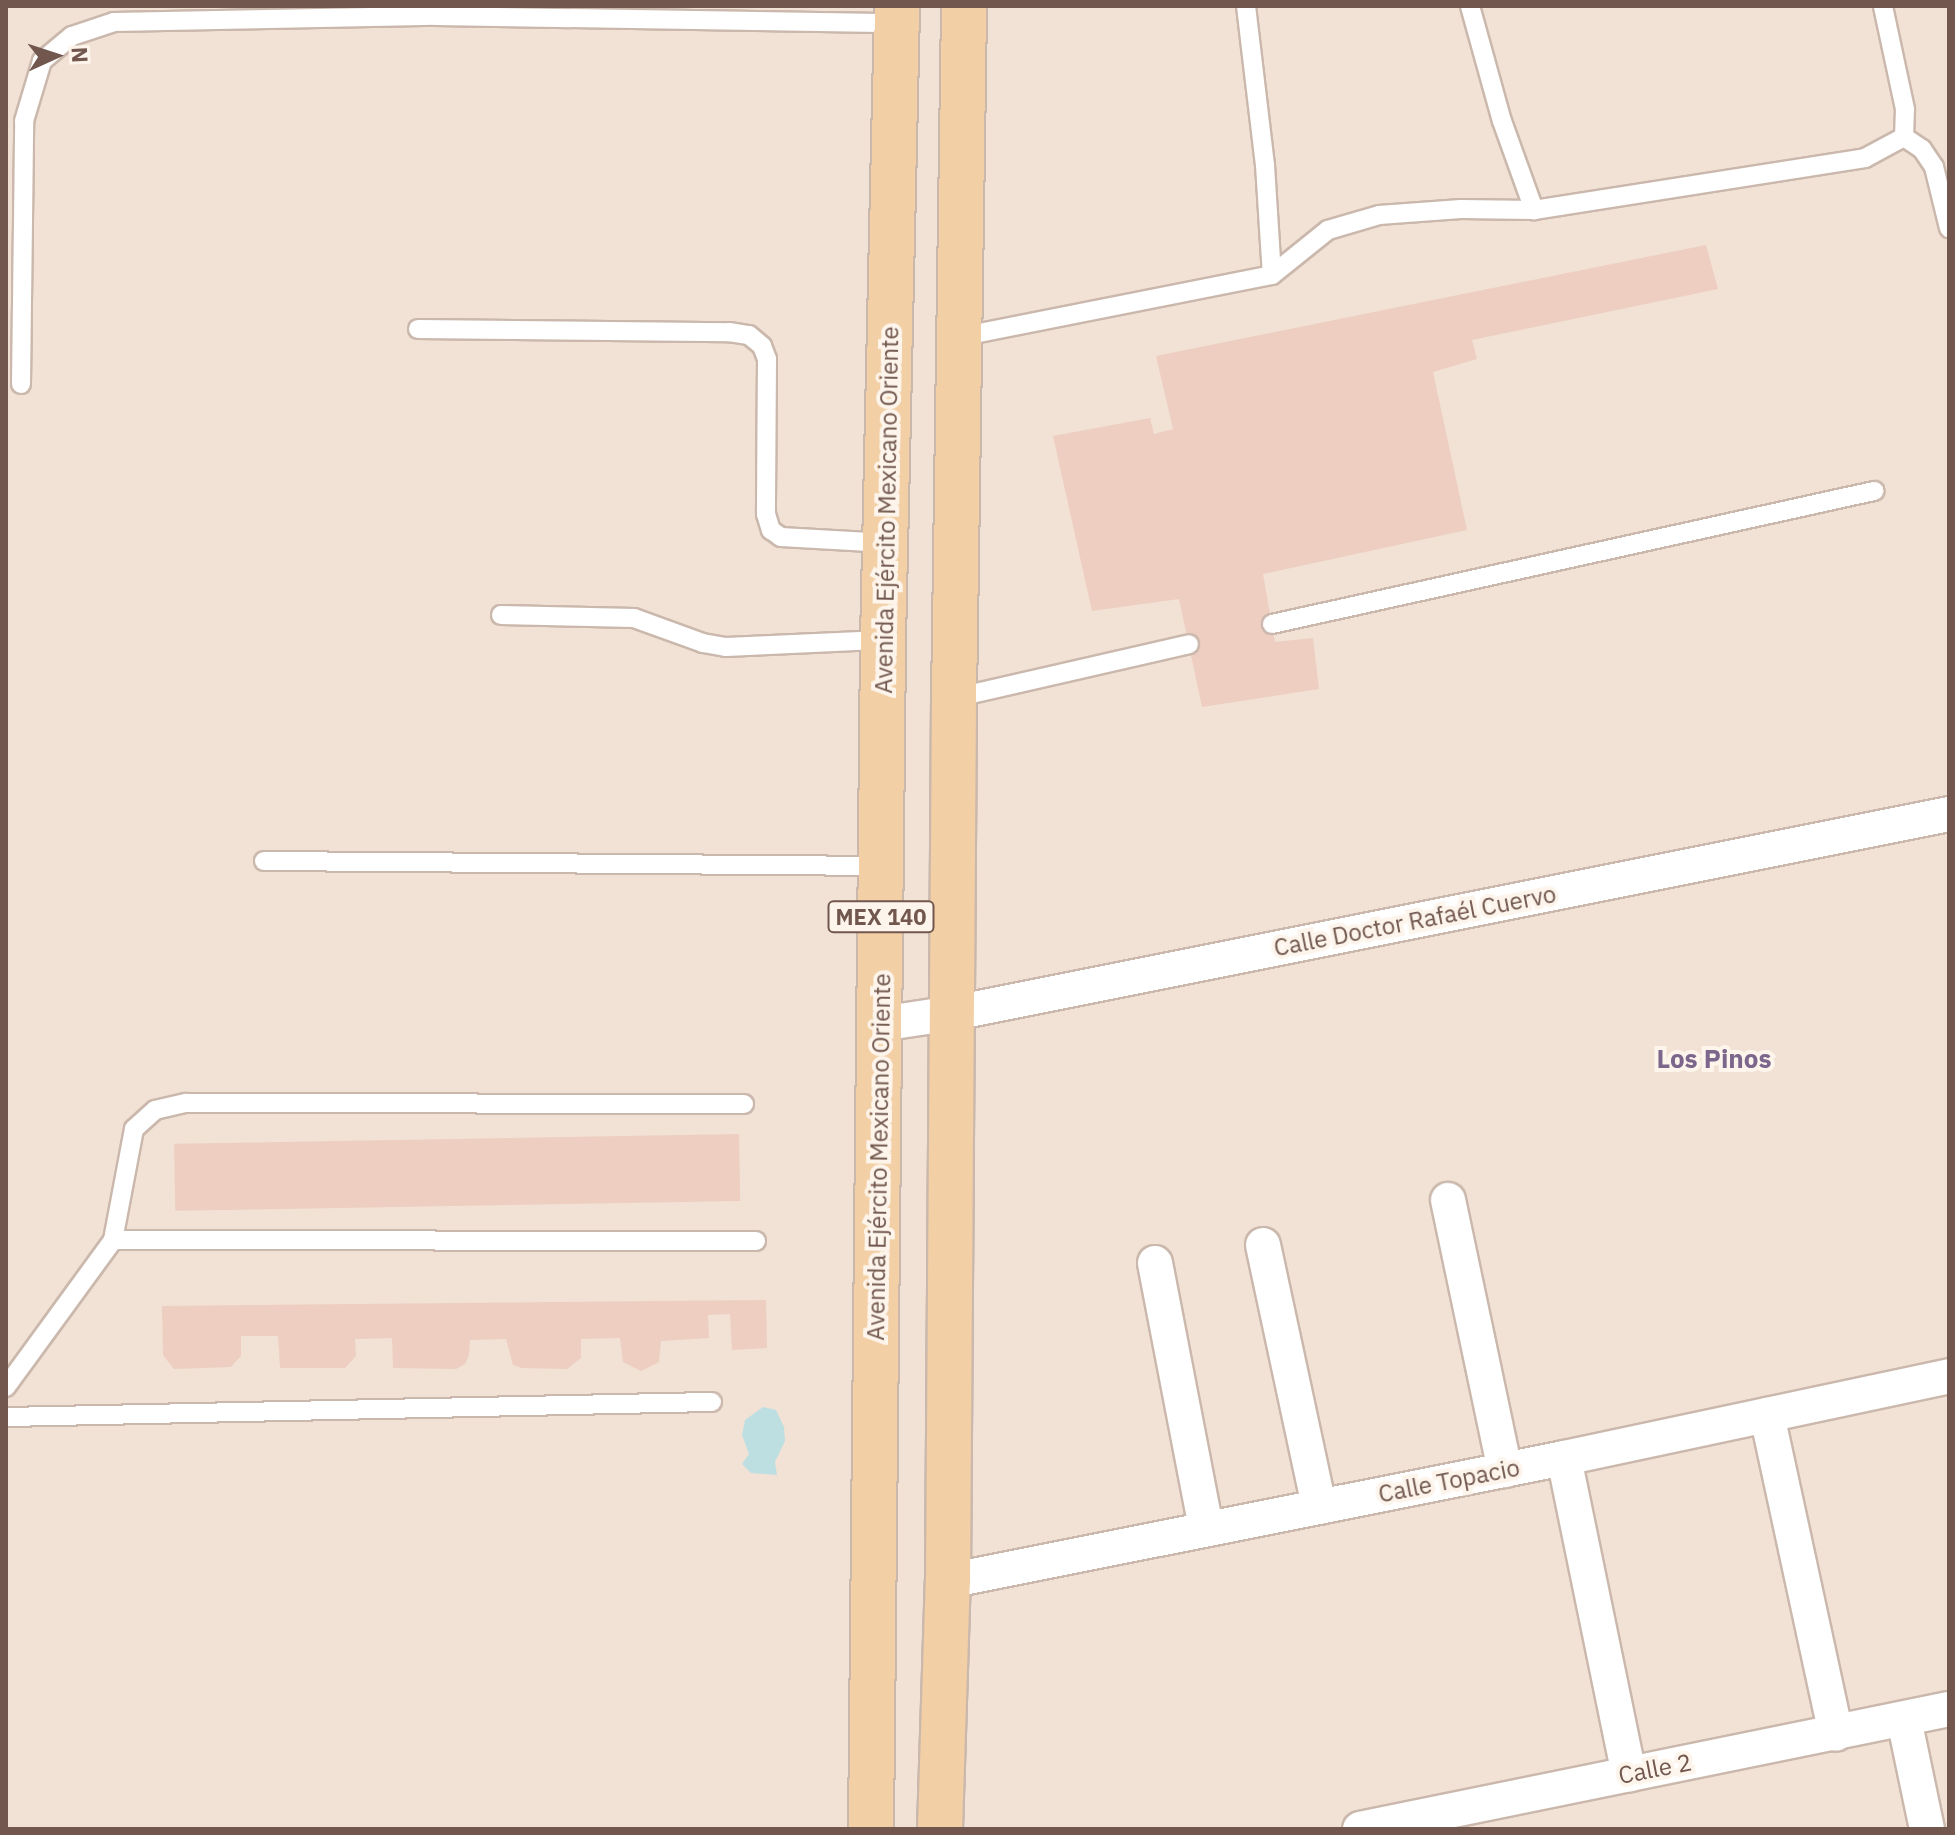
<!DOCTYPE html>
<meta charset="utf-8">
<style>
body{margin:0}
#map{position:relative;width:1955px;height:1835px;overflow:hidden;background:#faf1e6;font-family:"IBM Plex Sans",sans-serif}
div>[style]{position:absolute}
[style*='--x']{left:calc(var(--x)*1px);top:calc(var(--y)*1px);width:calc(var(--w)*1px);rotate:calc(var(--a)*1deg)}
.residential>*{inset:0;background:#f1e2d5;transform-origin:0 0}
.water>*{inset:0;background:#bddfe2}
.building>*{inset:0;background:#edcec0;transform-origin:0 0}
.roads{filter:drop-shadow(2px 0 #cbb8ad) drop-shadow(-2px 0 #cbb8ad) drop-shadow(0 2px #cbb8ad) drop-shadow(0 -2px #cbb8ad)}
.lane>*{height:18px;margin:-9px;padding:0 9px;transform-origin:9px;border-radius:9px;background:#fff}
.street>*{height:34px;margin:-17px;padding:0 17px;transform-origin:17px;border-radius:17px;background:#fff}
.primary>*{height:44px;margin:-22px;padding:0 22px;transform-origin:22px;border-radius:22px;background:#f2cfa5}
span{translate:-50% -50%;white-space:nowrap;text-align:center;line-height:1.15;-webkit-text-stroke:8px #fdf5ec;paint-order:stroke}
.shield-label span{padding:2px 6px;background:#fdf5ec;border:2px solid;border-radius:6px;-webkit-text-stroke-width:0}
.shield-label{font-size:22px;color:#71574d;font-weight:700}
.street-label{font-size:24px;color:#71574d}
.neighbourhood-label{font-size:26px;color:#7c668c;font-weight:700}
.frame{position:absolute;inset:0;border:8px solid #71574d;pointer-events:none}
.north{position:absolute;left:16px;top:16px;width:80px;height:80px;-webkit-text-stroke:6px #fdf5ec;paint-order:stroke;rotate:87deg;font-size:22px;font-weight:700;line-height:32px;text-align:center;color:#71574d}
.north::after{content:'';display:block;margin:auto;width:28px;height:36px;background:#71574d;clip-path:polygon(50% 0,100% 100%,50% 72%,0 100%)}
</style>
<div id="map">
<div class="residential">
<div style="left:6px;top:6px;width:1943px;height:1823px"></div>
</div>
<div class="water">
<div style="clip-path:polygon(763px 1407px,776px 1410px,784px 1427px,785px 1441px,775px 1462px,777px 1475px,751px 1473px,742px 1464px,749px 1454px,742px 1435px,745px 1420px)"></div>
</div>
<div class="building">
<div style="clip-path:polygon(1706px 245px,1718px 289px,1472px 340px,1477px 359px,1433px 372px,1467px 530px,1263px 574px,1275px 642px,1313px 638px,1319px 689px,1202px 707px,1179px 599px,1092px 611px,1053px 436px,1150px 418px,1154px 434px,1173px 429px,1156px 356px)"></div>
<div style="left:739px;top:1134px;width:67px;height:565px;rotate:89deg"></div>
<div style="clip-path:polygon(766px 1300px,767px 1348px,732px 1350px,730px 1314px,708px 1315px,709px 1338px,661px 1341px,659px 1362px,641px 1371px,623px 1362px,620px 1338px,581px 1339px,581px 1358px,567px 1369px,522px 1368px,513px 1365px,506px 1339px,470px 1340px,469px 1355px,465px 1364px,456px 1369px,393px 1368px,392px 1338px,355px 1339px,356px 1356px,345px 1368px,280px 1368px,278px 1336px,241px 1336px,241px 1356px,231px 1367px,174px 1369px,163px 1355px,162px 1306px)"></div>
</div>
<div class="roads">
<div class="lane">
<div style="--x:1246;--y:6;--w:160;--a:83.2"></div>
<div style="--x:1265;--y:165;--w:110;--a:86.4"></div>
<div style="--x:1470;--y:6;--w:119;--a:74.5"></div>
<div style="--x:1502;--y:121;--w:95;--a:70.2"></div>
<div style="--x:1904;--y:137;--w:22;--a:34"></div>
<div style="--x:1922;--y:149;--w:22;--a:56"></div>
<div style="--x:1934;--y:167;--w:63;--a:76.2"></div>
<div style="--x:418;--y:329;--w:311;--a:0.6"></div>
<div style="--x:729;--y:332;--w:20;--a:9"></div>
<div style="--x:749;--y:335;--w:17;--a:40"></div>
<div style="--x:762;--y:346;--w:14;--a:69"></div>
<div style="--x:767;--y:359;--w:155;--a:90.4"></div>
<div style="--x:766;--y:514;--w:17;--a:73"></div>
<div style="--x:771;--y:530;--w:12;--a:35"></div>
<div style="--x:781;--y:537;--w:106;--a:3.2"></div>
<div style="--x:959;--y:337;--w:319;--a:-11.2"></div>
<div style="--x:1272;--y:275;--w:72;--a:-38.8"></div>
<div style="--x:1328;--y:230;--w:53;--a:-16.4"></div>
<div style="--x:1379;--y:215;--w:82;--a:-4.2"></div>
<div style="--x:1461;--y:209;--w:73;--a:0.8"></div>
<div style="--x:1534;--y:210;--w:335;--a:-8.9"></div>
<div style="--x:1865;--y:158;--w:44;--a:-28.3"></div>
<div style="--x:1904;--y:137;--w:28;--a:-88"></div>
<div style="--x:1905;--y:109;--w:105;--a:-102.1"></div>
<div style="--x:21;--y:384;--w:263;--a:-89.3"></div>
<div style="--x:24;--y:121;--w:63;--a:-73.3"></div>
<div style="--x:42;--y:61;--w:39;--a:-40"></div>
<div style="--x:72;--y:36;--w:44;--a:-18.4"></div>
<div style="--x:114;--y:22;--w:322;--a:-1.1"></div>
<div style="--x:436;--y:16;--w:461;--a:0.9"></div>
<div style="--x:501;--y:615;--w:133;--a:1.3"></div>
<div style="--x:634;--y:618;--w:73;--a:19.9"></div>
<div style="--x:703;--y:643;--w:23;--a:10"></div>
<div style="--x:726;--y:647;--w:157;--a:-2.6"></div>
<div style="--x:1272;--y:624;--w:617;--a:-12.46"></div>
<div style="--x:954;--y:698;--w:241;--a:-12.9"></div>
<div style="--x:264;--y:861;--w:617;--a:0.46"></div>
<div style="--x:113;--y:1240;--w:643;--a:0.09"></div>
<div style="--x:6;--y:1387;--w:182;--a:-53.9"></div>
<div style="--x:113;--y:1240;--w:113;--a:-79.3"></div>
<div style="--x:134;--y:1129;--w:28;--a:-42"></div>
<div style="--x:155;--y:1110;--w:32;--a:-13"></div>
<div style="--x:186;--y:1103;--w:558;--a:0.1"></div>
<div style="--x:6;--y:1417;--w:706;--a:-1.22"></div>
</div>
<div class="street">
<div style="--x:880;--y:1024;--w:75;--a:-8.5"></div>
<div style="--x:954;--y:1013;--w:1015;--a:-11.31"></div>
<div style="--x:1448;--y:1200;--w:276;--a:78.1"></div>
<div style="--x:1263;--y:1245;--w:268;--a:77.9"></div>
<div style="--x:1155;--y:1263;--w:271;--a:79.1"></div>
<div style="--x:1767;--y:1415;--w:326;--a:77.8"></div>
<div style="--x:1564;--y:1458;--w:323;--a:78.4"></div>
<div style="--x:948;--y:1581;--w:628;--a:-11.29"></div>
<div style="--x:1564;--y:1458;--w:394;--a:-12"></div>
<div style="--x:1904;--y:1719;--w:112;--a:78.2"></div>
<div style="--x:1360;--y:1829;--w:601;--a:-11.52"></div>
</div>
<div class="primary">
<div style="--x:871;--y:1829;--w:1189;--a:-89.42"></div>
<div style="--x:883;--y:640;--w:634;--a:-88.73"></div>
<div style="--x:940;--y:1829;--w:248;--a:-88.2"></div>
<div style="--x:948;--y:1581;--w:883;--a:-89.61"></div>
<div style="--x:954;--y:698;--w:692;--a:-89.17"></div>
</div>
</div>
<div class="shield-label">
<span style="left:881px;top:917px">MEX 140</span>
</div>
<div class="street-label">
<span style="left:887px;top:510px;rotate:-89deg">Avenida Ejército Mexicano Oriente</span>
<span style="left:1415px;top:921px;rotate:-11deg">Calle Doctor Rafaél Cuervo</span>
<span style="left:879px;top:1157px;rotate:-89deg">Avenida Ejército Mexicano Oriente</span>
<span style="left:1449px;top:1481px;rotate:-11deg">Calle Topacio</span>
<span style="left:1655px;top:1769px;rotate:-11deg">Calle 2</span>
</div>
<div class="neighbourhood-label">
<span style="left:1714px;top:1059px">Los Pinos</span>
</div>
<div class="frame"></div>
<div class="north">N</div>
</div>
